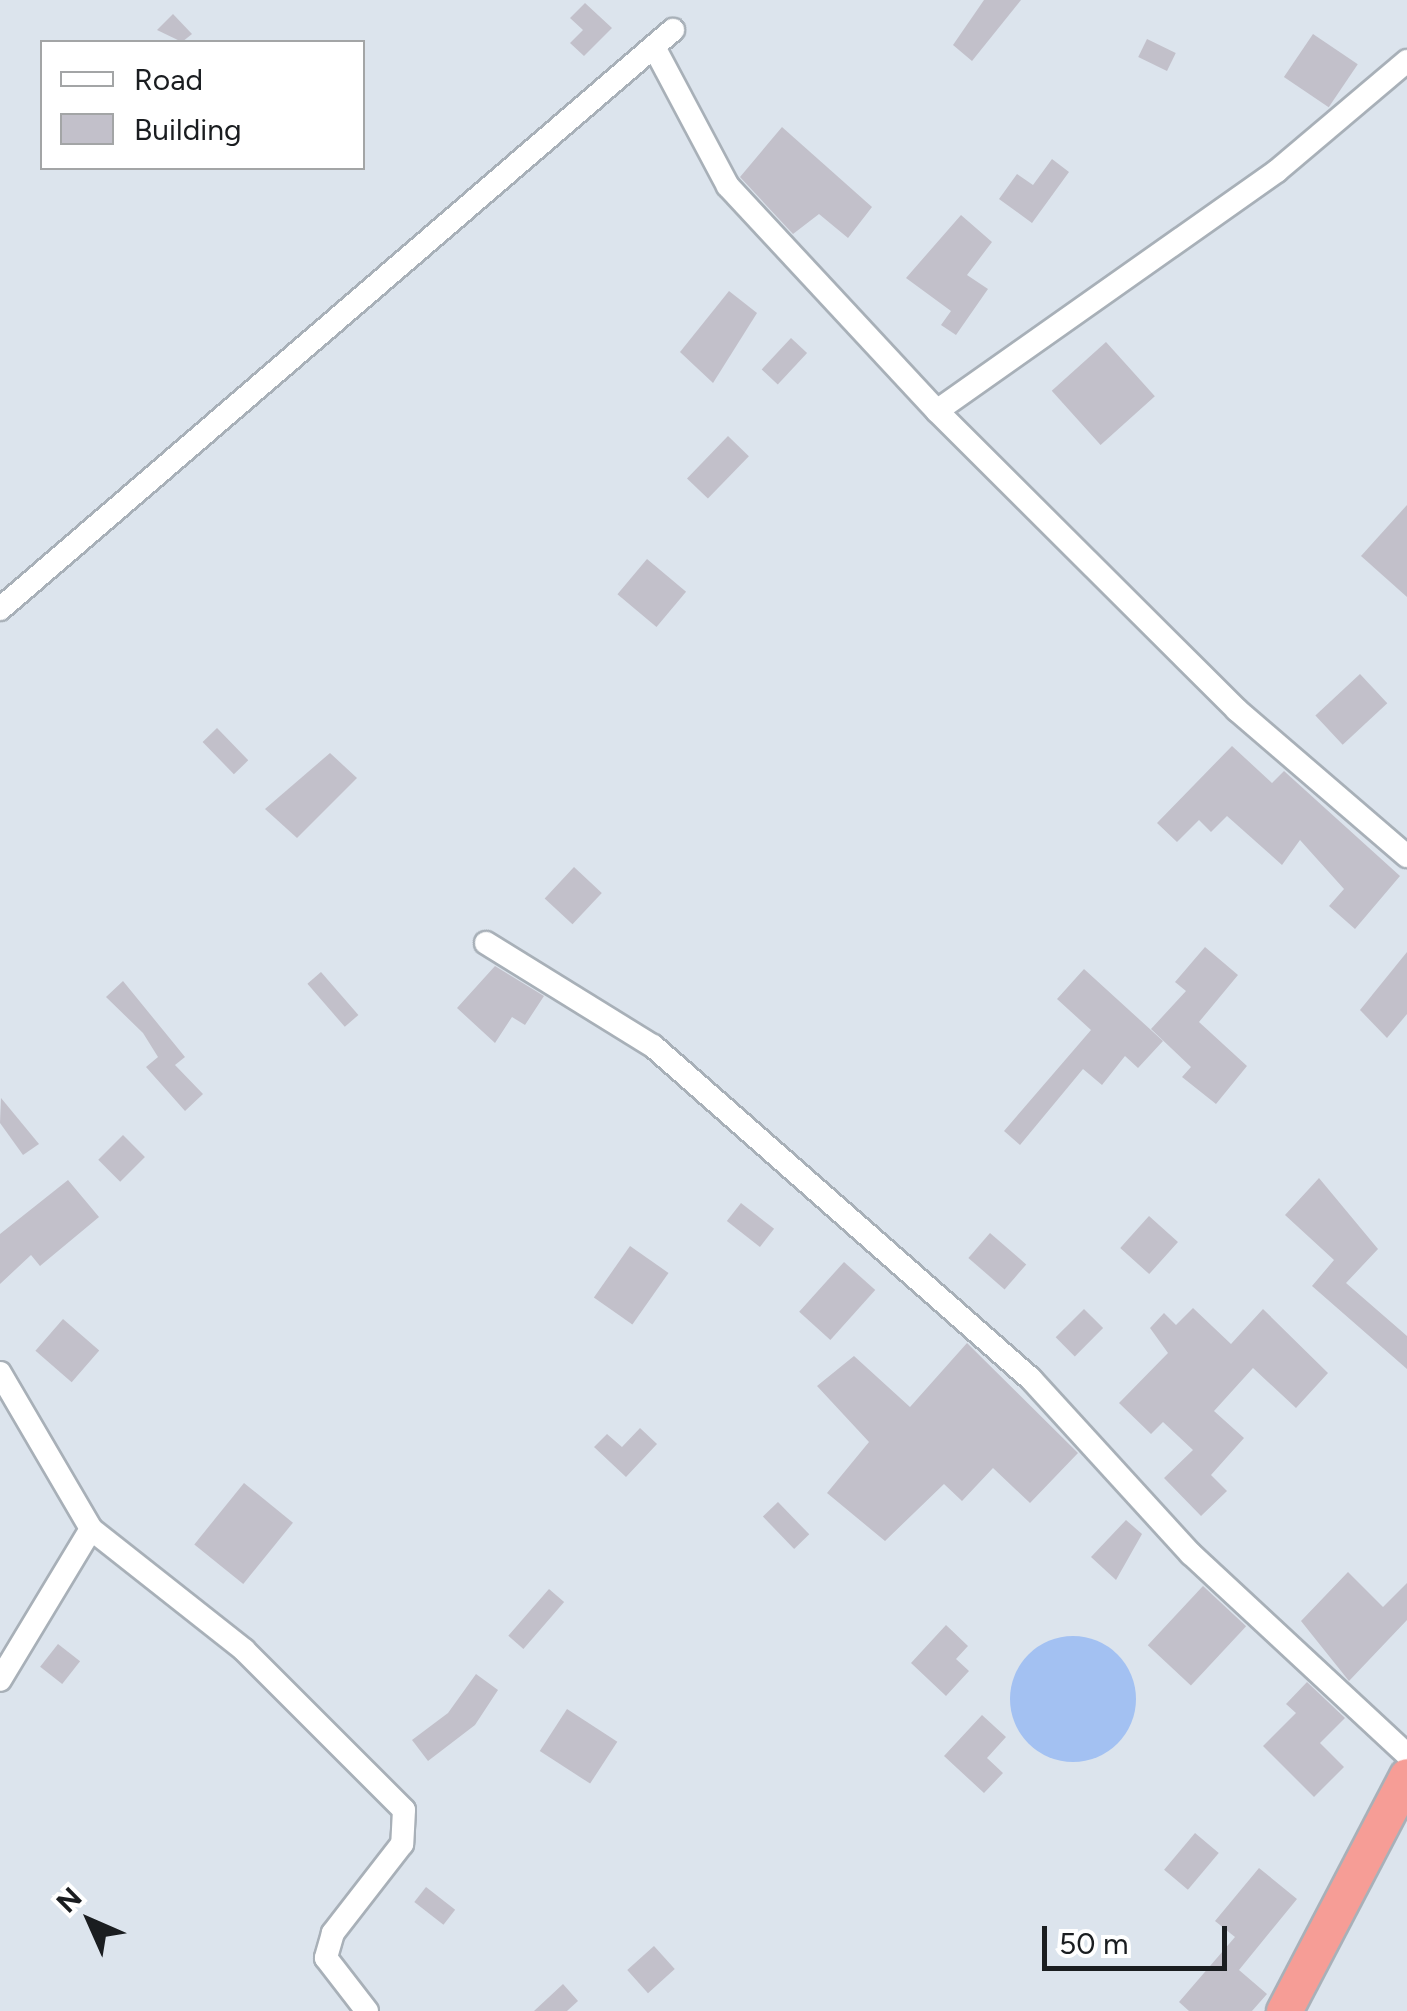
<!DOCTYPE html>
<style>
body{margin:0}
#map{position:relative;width:1407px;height:2011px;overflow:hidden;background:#dce4ed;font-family:Figtree,sans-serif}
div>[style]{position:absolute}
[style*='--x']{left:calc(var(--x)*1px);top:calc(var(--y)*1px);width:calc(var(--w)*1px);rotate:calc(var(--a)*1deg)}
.water>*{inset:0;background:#a3c1f2}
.round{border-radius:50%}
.building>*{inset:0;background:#c2c0ca;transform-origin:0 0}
.roads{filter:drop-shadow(2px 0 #a8b0b8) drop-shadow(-2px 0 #a8b0b8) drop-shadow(0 2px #a8b0b8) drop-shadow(0 -2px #a8b0b8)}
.minor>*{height:22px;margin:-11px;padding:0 11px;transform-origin:11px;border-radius:11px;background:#fff}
.highway>*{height:35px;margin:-17.5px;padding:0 17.5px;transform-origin:17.5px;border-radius:17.5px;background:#f69d96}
span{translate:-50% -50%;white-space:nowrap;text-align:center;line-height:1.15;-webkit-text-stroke:8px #fff;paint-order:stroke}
.legend{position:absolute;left:40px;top:40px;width:325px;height:130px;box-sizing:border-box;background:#fff;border:2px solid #a3a5a6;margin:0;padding:12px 18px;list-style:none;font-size:30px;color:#1a1d20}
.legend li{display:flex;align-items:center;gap:20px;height:50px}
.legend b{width:50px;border:2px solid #a3a5a6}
.north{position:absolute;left:40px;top:1871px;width:100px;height:100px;-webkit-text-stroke:8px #fff;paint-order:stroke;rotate:315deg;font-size:28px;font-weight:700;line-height:40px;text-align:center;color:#1a1d20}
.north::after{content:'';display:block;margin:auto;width:35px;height:45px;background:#1a1d20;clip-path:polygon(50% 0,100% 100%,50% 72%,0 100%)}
.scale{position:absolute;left:1042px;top:1926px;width:185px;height:45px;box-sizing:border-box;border:5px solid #1a1d20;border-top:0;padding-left:12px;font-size:30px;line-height:35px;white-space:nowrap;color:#1a1d20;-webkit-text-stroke:8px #fff;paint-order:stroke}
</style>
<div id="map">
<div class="water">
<div class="round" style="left:1010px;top:1636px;width:126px;height:126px"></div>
</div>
<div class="building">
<div style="clip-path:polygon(984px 0,1021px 0,972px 61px,953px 45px)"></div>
<div style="clip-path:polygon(585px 3px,612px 28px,584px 56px,570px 43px,583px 30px,570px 18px)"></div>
<div style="clip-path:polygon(173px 14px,192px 34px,182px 42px,157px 30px)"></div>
<div style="left:1313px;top:34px;width:54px;height:52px;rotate:34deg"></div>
<div style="left:1147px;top:39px;width:32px;height:20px;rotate:26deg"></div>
<div style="clip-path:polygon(782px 127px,872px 207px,848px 238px,819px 214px,793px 234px,740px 177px)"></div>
<div style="clip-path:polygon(1052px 159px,1069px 172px,1032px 223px,999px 199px,1017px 174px,1033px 185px)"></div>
<div style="clip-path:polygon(961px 215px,992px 242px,967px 275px,988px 289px,956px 335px,941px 325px,951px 311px,906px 278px)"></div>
<div style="clip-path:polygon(729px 291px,757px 313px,713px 383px,680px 352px)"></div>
<div style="left:791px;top:338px;width:22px;height:43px;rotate:43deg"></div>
<div style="left:1106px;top:342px;width:73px;height:73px;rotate:48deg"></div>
<div style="left:728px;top:436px;width:29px;height:59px;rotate:44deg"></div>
<div style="clip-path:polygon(1407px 505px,1407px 597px,1361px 556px)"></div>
<div style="left:647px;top:559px;width:51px;height:46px;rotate:40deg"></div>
<div style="left:1360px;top:674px;width:40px;height:61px;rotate:47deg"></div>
<div style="left:217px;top:728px;width:45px;height:20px;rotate:46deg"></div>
<div style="clip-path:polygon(1232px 746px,1272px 783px,1284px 771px,1400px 876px,1355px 929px,1329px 906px,1344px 889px,1300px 840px,1282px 865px,1227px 816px,1211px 832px,1199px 820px,1177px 842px,1157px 823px)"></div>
<div style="clip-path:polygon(330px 753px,357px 778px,297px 838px,265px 809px)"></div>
<div style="left:574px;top:867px;width:38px;height:43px;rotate:43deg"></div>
<div style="clip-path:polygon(1205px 947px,1238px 975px,1199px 1022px,1247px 1066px,1216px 1104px,1182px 1077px,1191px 1067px,1151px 1029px,1186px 991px,1175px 982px)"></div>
<div style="clip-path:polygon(1407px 952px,1407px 1014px,1387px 1038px,1360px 1010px)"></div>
<div style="clip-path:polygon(495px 966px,544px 996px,525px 1025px,512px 1017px,495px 1043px,457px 1008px)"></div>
<div style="clip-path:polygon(1084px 969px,1163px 1041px,1138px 1068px,1125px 1056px,1102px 1085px,1083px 1069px,1020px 1145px,1004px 1131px,1091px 1030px,1057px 999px)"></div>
<div style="left:321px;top:972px;width:57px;height:18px;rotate:49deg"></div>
<div style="clip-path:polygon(123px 981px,185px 1057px,175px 1065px,203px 1094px,185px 1111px,146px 1067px,158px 1057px,143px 1033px,106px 997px)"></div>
<div style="clip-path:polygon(1px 1098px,39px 1144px,23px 1155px,0 1123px)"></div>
<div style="left:123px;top:1135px;width:31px;height:35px;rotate:45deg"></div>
<div style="clip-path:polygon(1319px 1178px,1378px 1249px,1346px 1283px,1407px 1336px,1407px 1369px,1312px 1286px,1334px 1260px,1285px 1215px)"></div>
<div style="clip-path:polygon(68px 1180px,99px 1217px,40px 1266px,31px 1255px,0 1284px,0 1234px)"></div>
<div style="left:741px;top:1203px;width:42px;height:23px;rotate:38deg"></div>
<div style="left:1149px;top:1216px;width:39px;height:43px;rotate:42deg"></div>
<div style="left:990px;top:1233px;width:48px;height:33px;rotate:41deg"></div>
<div style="left:630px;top:1246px;width:47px;height:63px;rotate:35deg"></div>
<div style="left:844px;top:1262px;width:42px;height:67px;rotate:42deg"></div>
<div style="clip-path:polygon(1193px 1308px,1231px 1344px,1263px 1309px,1328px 1373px,1296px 1408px,1253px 1368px,1214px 1411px,1244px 1438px,1211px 1475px,1227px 1491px,1201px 1516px,1164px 1478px,1193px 1450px,1163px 1422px,1151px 1434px,1119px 1403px,1168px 1353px,1150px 1328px,1164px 1313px,1176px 1325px)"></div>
<div style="left:1084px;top:1309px;width:27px;height:40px;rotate:45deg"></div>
<div style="left:63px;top:1319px;width:48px;height:42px;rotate:41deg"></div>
<div style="clip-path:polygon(967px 1343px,1078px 1453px,1030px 1503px,993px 1468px,962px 1501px,944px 1484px,885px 1541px,827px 1493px,869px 1442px,817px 1386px,854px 1356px,910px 1407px)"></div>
<div style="clip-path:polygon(640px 1428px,657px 1444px,626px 1477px,594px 1447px,607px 1434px,622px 1447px)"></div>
<div style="left:244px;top:1483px;width:63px;height:79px;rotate:39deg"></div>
<div style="left:778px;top:1502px;width:45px;height:21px;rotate:46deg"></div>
<div style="clip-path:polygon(1126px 1520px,1142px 1534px,1116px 1580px,1091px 1557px)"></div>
<div style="clip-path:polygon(1348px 1572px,1383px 1607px,1407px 1583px,1407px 1620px,1349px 1681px,1301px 1621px)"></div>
<div style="left:1203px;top:1586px;width:59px;height:81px;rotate:43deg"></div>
<div style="left:549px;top:1589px;width:20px;height:62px;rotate:41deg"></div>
<div style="clip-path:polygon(946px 1625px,968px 1646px,956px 1659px,969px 1671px,946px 1696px,911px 1663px)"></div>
<div style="left:58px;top:1644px;width:28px;height:29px;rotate:38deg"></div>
<div style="clip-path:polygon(476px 1674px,498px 1690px,475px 1725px,428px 1761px,412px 1740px,448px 1713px)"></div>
<div style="clip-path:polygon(1307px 1682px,1345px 1718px,1320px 1743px,1344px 1767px,1314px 1797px,1263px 1746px,1296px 1713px,1286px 1704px)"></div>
<div style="left:567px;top:1709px;width:60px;height:50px;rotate:33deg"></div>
<div style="clip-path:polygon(982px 1715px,1006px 1737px,987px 1758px,1003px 1773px,984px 1793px,944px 1756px)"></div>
<div style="left:1195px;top:1833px;width:31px;height:48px;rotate:40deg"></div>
<div style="clip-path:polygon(1259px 1868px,1297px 1899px,1239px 1970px,1267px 1994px,1252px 2011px,1189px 2011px,1179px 2002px,1235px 1937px,1215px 1921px)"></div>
<div style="left:426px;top:1887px;width:37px;height:19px;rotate:38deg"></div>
<div style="left:654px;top:1946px;width:31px;height:36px;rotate:48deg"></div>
<div style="clip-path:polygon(563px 1984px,578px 2001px,567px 2011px,534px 2011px)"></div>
</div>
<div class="roads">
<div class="minor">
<div style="--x:654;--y:47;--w:157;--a:62"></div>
<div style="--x:728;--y:186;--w:307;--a:47.1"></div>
<div style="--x:1407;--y:61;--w:170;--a:139.8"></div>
<div style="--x:1277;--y:171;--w:416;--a:144.8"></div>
<div style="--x:937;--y:411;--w:424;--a:44.9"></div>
<div style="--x:1237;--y:710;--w:224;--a:40.7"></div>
<div style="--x:0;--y:609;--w:888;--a:-40.71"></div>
<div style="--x:486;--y:943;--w:196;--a:31.7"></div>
<div style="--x:653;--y:1046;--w:504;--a:41.38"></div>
<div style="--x:1031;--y:1379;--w:237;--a:47.6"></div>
<div style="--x:1191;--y:1554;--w:295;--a:42.9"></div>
<div style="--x:0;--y:1373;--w:181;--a:59.7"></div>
<div style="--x:91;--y:1529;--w:176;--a:121.1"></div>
<div style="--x:91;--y:1529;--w:195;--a:38.3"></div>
<div style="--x:244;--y:1650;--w:226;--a:45"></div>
<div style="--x:404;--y:1810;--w:34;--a:93"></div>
<div style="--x:402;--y:1844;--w:113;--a:127.8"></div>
<div style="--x:333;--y:1933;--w:26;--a:106"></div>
<div style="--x:326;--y:1958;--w:67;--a:52.3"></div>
</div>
<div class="highway">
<div style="--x:1284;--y:2011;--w:265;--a:-62.4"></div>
</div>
</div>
<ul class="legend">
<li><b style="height:12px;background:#fff"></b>Road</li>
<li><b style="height:28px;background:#c2c0ca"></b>Building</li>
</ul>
<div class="north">N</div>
<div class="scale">50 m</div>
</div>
